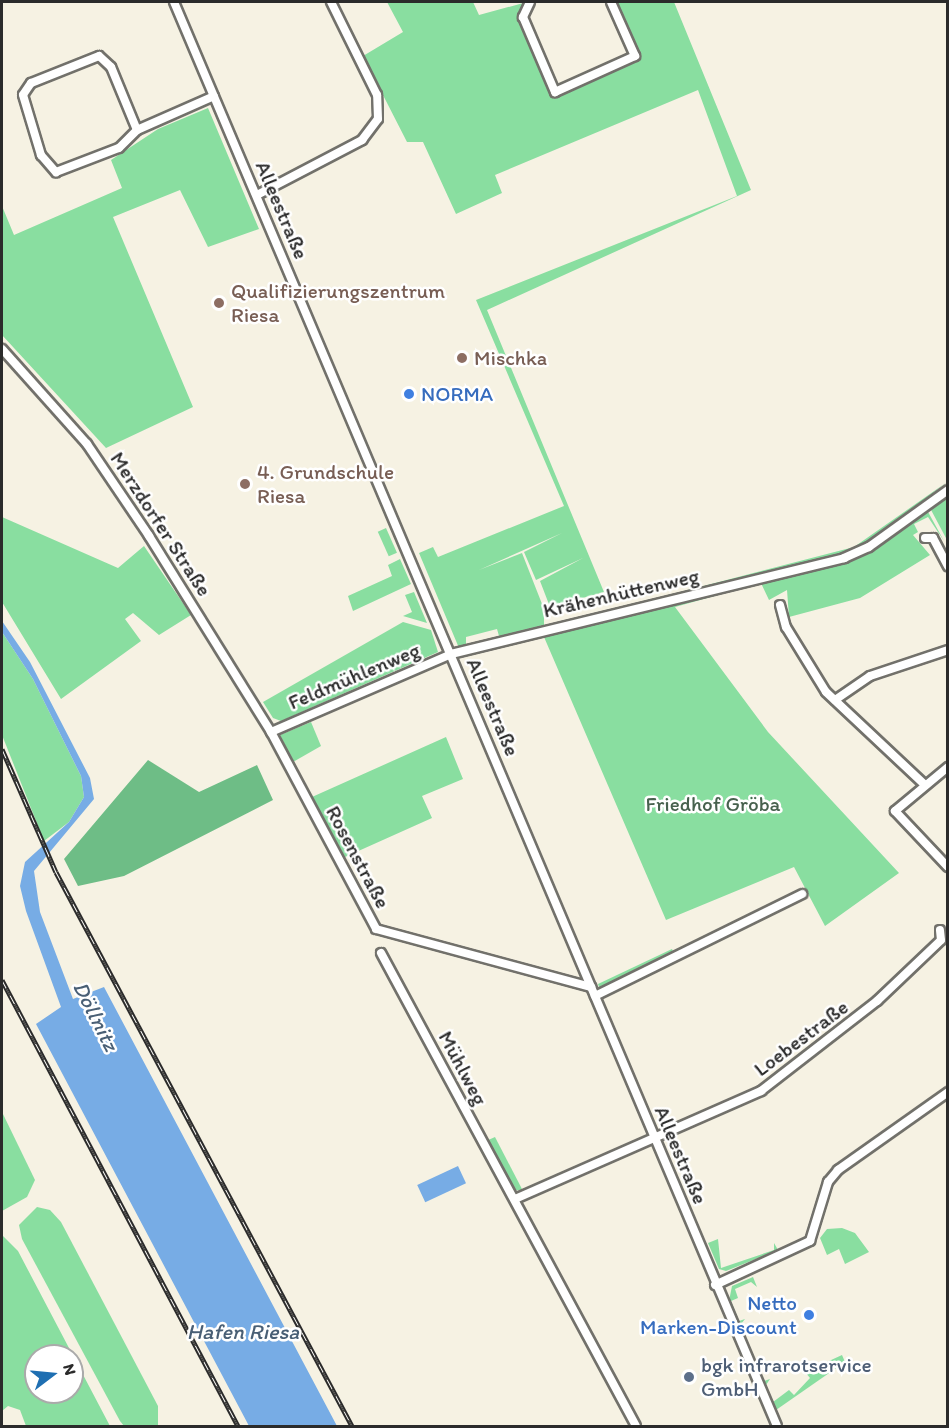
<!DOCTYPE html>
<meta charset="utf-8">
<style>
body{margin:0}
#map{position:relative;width:949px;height:1428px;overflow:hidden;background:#f6f2e3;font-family:Itim,sans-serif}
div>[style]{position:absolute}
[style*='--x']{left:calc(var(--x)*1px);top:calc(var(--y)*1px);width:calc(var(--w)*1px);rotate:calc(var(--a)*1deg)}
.green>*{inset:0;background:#89dea0;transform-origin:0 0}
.forest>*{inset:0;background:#6ebd86}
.water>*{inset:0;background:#77ace5;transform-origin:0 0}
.roads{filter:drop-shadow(2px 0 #72716b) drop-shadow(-2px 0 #72716b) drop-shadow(0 2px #72716b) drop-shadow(0 -2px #72716b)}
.street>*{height:8px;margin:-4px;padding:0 4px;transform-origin:4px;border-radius:4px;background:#fff}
.rail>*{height:5px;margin-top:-2.5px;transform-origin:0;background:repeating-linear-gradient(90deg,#fff 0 9px,#2b2b2b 0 18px);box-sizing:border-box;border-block:2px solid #2b2b2b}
.dots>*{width:16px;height:16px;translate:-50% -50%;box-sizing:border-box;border:3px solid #fff;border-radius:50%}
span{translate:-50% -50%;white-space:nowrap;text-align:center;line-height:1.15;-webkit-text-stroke:5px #fff;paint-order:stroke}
.street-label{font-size:21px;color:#2b2b2b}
.education-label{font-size:21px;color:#785e54}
.left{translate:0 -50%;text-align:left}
.shop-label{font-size:21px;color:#366cbe}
.right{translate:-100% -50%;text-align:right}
.park-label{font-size:21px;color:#47614e}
.service-label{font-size:21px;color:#4e5e75}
.water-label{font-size:22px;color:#495f75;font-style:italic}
.frame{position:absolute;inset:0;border:3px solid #2b2b2b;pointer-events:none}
.north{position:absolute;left:24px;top:1344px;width:60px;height:60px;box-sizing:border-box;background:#fff;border:2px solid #aaa;border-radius:50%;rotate:74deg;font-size:16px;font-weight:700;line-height:24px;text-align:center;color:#2b2b2b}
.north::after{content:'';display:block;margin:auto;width:21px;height:27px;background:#1f6fb2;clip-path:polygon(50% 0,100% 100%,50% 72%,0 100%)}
</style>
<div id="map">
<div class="green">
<div style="clip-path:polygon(387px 2px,473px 2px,479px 15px,527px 2px,520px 18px,556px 97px,640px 60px,615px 2px,674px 2px,751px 190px,487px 310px,604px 592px,550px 607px,540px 581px,583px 558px,536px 580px,524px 552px,562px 533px,479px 570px,522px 553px,544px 609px,544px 625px,499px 636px,497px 629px,466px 637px,466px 645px,459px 648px,419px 553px,433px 547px,438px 557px,564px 506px,476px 300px,737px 196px,698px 90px,495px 175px,502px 193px,456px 214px,423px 142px,407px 142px,363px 56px,403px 32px)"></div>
<div style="clip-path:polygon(208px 108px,259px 229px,208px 247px,180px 190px,113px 217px,193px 407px,106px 448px,2px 335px,2px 206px,14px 235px,122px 188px,111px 160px,158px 129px)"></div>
<div style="clip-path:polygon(947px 482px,869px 542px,844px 554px,607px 611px,854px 547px)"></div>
<div style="clip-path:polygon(947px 495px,947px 540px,930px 508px)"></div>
<div style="clip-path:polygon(927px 510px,944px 541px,928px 517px,914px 524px,918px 532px,913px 535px,930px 555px,860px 598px,789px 617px,787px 590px,769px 600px,761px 583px,848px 561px)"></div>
<div style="clip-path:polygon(2px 517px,118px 568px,144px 546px,191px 615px,159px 635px,133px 613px,125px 619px,141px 641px,61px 699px,2px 602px)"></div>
<div style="left:386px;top:528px;width:27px;height:9px;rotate:66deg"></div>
<div style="clip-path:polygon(400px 559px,411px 584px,353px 611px,348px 596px,392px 576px,388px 565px)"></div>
<div style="clip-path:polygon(758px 584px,675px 607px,768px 732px,899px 873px,825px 926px,794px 867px,666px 920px,544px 637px,505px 643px)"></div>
<div style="clip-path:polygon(414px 592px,427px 623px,403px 616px,412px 612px,405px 595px)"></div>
<div style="clip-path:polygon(403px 622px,431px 630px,438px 652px,281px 721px,273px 718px,263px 702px)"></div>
<div style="clip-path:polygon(2px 632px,33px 679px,81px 776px,84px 797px,69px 822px,44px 841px,2px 735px)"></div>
<div style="clip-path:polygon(311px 722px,321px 746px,293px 762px,280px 735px)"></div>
<div style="clip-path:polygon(446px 737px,463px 779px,422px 796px,432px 818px,345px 857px,312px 797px)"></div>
<div style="clip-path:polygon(672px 949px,674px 954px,599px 987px,598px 984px)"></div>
<div style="clip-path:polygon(2px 1112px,35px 1180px,27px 1197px,2px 1211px)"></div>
<div style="clip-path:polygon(495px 1137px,523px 1191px,516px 1190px,486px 1141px)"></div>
<div style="clip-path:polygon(37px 1207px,50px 1210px,61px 1222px,158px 1406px,158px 1426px,124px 1426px,120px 1421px,22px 1239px,19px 1225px)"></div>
<div style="clip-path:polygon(842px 1228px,855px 1233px,869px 1252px,845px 1264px,839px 1249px,827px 1255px,820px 1238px,827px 1229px)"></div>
<div style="clip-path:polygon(evenodd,2px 1235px,18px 1251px,110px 1426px,26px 1426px,20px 1410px,8px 1406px,2px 1411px,2px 1235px,36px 1356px,72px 1356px,72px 1392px,36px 1392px,36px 1356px)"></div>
<div style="clip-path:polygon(718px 1239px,721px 1268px,774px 1250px,774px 1243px,778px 1250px,726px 1271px,719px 1269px,708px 1243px)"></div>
<div style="clip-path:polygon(753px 1277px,757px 1287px,751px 1282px,735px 1289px,738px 1298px,731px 1301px,739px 1321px,745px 1319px,741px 1324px,749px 1346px,729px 1301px,732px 1286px)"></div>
<div style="clip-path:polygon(842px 1355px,845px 1362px,776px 1410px,756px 1365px,762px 1359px,757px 1364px,764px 1381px,770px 1379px,766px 1385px,773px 1402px,789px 1390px,794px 1395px,810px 1378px,805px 1372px)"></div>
</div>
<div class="forest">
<div style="clip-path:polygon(148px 760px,199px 792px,257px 765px,273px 800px,124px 876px,78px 886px,64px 859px)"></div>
</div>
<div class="water">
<div style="clip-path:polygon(2px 621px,30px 662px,90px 778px,94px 799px,34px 871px,40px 912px,73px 999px,104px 987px,337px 1426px,249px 1426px,36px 1024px,61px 1007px,26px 911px,20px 886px,25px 862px,69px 822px,84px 797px,81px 776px,33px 679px,2px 632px)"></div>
<div style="left:458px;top:1166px;width:19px;height:45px;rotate:65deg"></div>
</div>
<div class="roads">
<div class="street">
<div style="--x:174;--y:2;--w:1546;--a:67.05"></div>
<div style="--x:530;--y:2;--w:17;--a:115"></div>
<div style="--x:523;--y:17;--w:82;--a:66.9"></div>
<div style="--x:555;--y:92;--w:88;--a:-24.2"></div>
<div style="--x:635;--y:56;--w:59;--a:-114"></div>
<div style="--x:137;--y:130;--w:68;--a:-112.4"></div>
<div style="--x:111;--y:67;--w:16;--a:-137"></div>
<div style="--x:99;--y:56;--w:73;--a:158.3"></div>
<div style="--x:31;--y:83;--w:14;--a:124"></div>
<div style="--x:23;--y:95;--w:63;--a:73.3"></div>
<div style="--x:41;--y:155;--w:23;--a:49"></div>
<div style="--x:56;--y:172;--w:67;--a:-20.9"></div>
<div style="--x:119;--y:148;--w:25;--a:-45"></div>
<div style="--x:137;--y:130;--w:84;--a:-23.8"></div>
<div style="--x:257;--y:195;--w:119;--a:-27.6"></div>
<div style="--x:362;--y:140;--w:26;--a:-53"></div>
<div style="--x:378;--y:119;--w:24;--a:-92"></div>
<div style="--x:377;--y:95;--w:104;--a:-116.3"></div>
<div style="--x:2;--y:349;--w:127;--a:48.2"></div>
<div style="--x:87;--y:444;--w:111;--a:56"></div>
<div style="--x:149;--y:536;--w:231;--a:58.1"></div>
<div style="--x:271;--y:732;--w:223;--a:61.9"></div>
<div style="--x:376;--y:929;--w:223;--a:15.1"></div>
<div style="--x:925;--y:538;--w:8;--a:0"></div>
<div style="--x:933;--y:538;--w:32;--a:62"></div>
<div style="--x:780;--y:605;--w:23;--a:75"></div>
<div style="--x:786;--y:627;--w:76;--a:58.4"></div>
<div style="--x:826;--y:692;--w:134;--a:43.2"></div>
<div style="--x:835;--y:700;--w:42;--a:-34.4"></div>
<div style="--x:870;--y:676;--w:82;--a:-18.4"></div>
<div style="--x:271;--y:732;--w:196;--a:-23.4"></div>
<div style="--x:451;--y:654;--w:405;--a:-13.7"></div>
<div style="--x:844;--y:558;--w:27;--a:-24"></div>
<div style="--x:869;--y:547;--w:97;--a:-35.8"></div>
<div style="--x:948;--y:767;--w:69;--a:140.3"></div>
<div style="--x:895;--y:811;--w:77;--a:46.6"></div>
<div style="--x:381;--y:953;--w:537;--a:61.67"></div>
<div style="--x:595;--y:996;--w:231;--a:-26.2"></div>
<div style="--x:515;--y:1199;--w:269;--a:-23.7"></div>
<div style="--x:761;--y:1091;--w:147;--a:-37.8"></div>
<div style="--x:877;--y:1001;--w:88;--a:-43.6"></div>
<div style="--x:941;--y:940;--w:10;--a:-96"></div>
<div style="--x:715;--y:1285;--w:105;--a:-24.9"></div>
<div style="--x:810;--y:1241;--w:62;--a:-73"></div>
<div style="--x:828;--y:1182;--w:16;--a:-50"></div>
<div style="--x:838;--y:1170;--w:135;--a:-35.3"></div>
</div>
</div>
<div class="rail">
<div style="--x:2;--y:749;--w:134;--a:66.3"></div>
<div style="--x:56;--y:872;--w:628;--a:61.88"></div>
<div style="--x:2;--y:980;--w:505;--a:62.11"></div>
</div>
<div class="dots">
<div style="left:219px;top:303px;background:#8d6e63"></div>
<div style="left:462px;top:358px;background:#8d6e63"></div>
<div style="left:409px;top:394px;background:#3f7fe0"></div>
<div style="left:245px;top:484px;background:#8d6e63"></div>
<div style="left:809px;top:1315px;background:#3f7fe0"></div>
<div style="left:689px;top:1377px;background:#5c6f8a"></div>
</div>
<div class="street-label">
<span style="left:282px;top:210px;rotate:67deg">Alleestraße</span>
<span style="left:161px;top:524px;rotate:57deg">Merzdorfer Straße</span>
<span style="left:621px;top:593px;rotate:-13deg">Krähenhüttenweg</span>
<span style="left:354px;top:676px;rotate:-23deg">Feldmühlenweg</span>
<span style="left:493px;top:707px;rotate:67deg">Alleestraße</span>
<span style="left:358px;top:857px;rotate:62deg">Rosenstraße</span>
<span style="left:801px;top:1038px;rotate:-37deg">Loebestraße</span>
<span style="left:463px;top:1068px;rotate:62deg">Mühlweg</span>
<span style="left:681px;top:1155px;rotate:67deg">Alleestraße</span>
</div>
<div class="education-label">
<span class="left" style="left:231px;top:303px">Qualifizierungszentrum<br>Riesa</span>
<span class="left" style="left:474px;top:358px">Mischka</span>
<span class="left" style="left:257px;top:484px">4. Grundschule<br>Riesa</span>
</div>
<div class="shop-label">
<span class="left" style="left:421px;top:394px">NORMA</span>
<span class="right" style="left:797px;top:1315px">Netto<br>Marken-Discount</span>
</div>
<div class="park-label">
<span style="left:713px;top:804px">Friedhof Gröba</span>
</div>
<div class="service-label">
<span class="left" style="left:701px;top:1377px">bgk infrarotservice<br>GmbH</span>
</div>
<div class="water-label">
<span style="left:96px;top:1016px;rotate:63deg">Döllnitz</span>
<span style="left:243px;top:1332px">Hafen Riesa</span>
</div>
<div class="frame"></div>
<div class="north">N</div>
</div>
